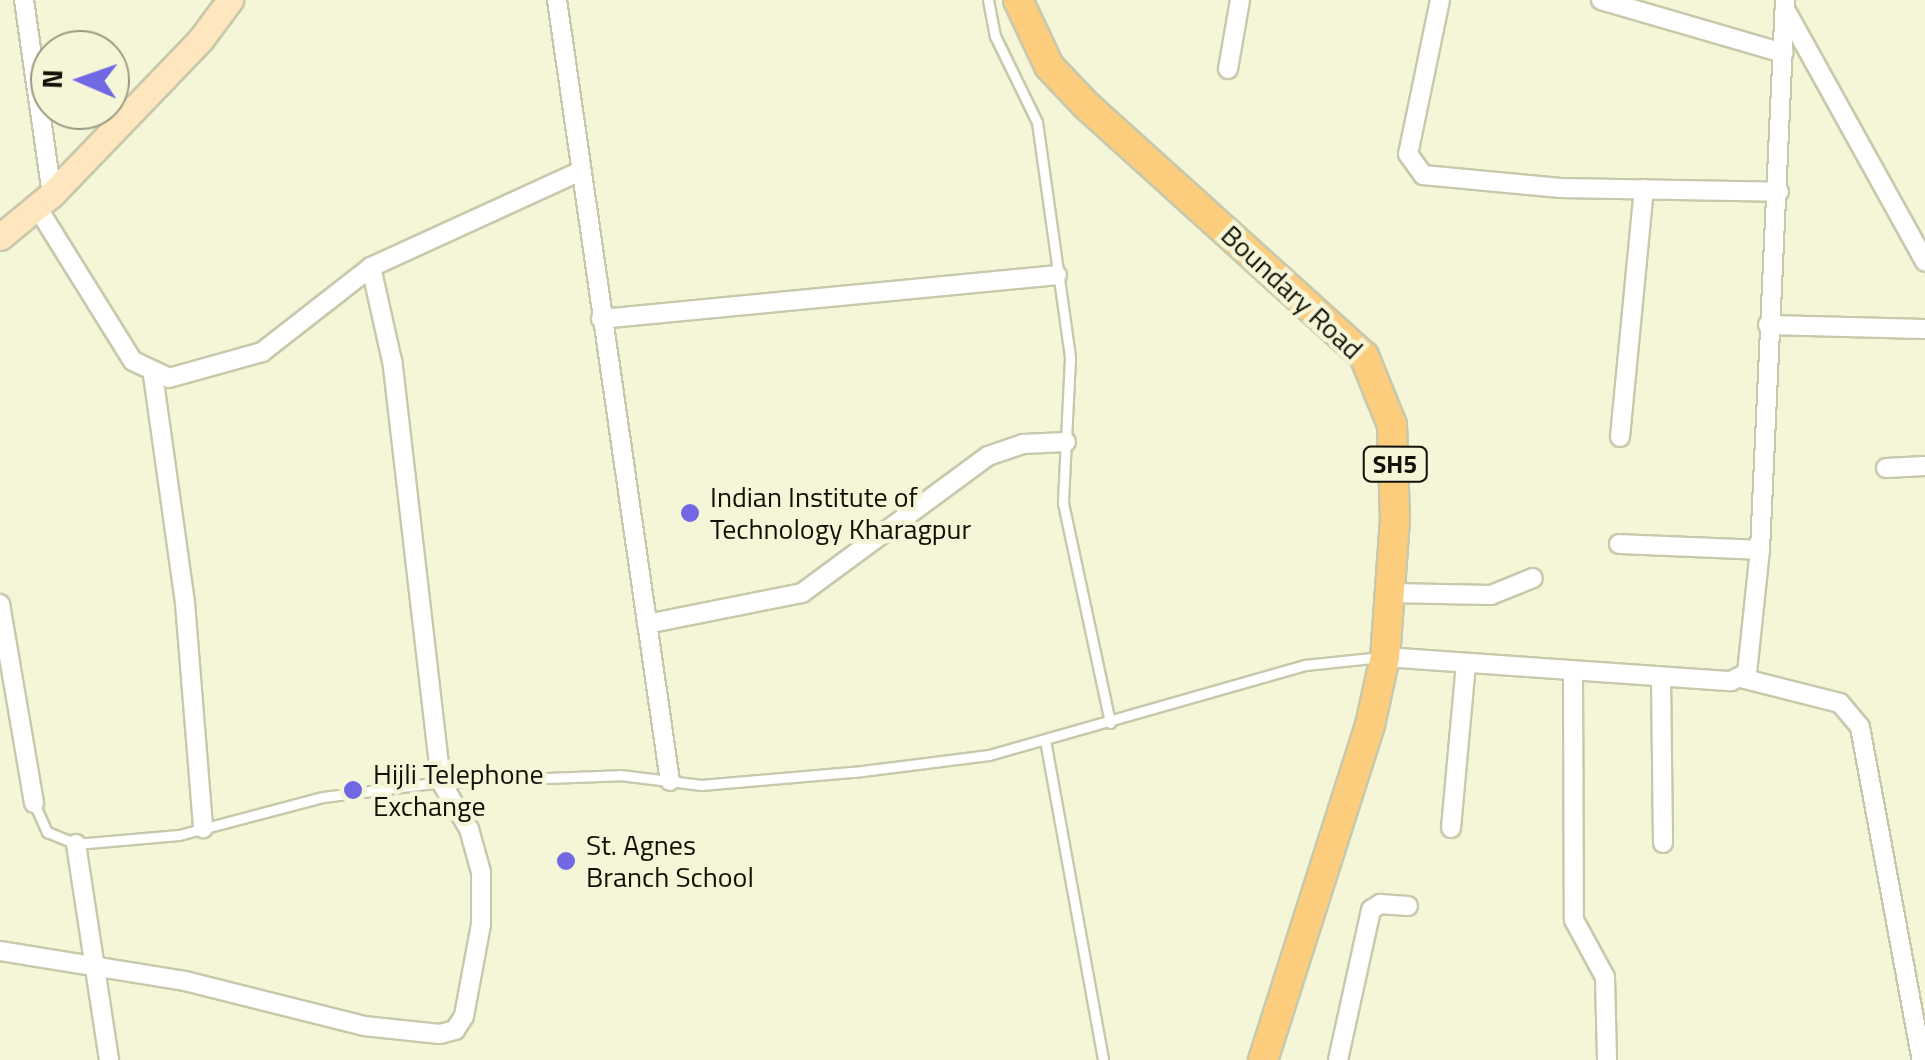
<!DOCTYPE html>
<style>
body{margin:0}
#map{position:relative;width:1925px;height:1060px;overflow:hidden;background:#f5f6d8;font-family:"Titillium Web",sans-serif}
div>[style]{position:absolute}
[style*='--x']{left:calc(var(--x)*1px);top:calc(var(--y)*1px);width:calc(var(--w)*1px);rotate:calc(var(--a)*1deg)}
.roads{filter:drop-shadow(2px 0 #c8c9ac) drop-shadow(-2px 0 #c8c9ac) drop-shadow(0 2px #c8c9ac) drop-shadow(0 -2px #c8c9ac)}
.lane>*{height:9px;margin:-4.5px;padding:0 4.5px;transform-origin:4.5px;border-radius:4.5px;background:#fff}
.street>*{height:18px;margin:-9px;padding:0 9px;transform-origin:9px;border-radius:9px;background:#fff}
.secondary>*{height:25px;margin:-12.5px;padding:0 12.5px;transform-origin:12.5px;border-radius:12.5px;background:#fee6be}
.primary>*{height:28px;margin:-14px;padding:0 14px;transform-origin:14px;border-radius:14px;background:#fccd7d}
.dots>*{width:28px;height:28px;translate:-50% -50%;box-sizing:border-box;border:5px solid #f5f6d8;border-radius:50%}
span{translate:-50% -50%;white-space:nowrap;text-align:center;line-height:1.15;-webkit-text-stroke:9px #f5f6d8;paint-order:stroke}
.shield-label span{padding:2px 8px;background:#f5f6d8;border:2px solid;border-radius:8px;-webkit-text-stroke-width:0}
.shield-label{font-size:25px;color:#111107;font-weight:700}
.street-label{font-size:28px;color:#111107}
.poi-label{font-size:28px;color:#111107}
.left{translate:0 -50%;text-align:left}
.north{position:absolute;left:30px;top:30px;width:100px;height:100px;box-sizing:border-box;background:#f5f6d8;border:2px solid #9a9a84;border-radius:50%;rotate:272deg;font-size:28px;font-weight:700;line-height:40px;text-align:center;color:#111107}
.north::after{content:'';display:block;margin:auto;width:35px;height:45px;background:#7168e3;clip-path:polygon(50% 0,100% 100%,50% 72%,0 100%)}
</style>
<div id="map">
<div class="roads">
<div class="lane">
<div style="--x:988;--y:0;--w:37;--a:79"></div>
<div style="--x:995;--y:36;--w:96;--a:64"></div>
<div style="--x:1037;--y:122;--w:238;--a:82"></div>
<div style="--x:1070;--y:358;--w:145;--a:92.8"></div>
<div style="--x:1063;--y:503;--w:225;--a:77.9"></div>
<div style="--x:1045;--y:740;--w:325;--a:79.7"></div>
<div style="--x:34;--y:803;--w:32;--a:66"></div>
<div style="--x:47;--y:832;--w:31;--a:22"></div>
<div style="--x:76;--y:844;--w:103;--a:-5"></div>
<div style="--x:179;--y:835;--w:149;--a:-14.8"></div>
<div style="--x:323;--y:797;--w:119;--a:-7.2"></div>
<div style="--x:441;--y:782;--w:179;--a:-2.2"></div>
<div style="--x:620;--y:775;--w:82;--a:7"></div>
<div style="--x:701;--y:785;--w:154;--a:-4.9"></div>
<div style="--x:854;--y:772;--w:136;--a:-7.2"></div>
<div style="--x:989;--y:755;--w:329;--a:-15.9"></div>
<div style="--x:1305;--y:665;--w:77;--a:-5.9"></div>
</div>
<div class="street">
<div style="--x:24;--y:0;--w:196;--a:81.8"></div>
<div style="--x:557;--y:0;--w:789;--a:81.77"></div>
<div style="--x:1440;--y:0;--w:157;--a:101.7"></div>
<div style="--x:1408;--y:154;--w:26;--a:54"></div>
<div style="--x:1423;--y:175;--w:138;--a:5.4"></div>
<div style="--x:1560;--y:188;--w:219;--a:1"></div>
<div style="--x:1601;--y:0;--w:190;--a:16.2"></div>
<div style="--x:1785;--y:9;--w:289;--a:61"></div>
<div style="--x:1228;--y:69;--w:70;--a:-80.1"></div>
<div style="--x:37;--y:207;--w:181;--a:58.1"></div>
<div style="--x:133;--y:361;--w:40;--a:25"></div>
<div style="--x:169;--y:378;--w:97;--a:-15.6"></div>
<div style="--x:262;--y:352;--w:138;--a:-37.9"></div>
<div style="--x:371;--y:267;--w:231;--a:-24.6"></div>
<div style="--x:601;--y:319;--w:458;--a:-5.5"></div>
<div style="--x:1768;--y:325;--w:157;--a:1.5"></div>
<div style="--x:153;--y:375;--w:230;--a:82"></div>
<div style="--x:185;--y:603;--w:226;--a:85.4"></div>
<div style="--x:1620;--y:437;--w:249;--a:-84.5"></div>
<div style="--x:1886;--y:468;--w:39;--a:-3"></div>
<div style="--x:1619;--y:544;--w:141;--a:2.4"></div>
<div style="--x:1391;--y:593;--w:100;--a:1.1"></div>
<div style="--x:1491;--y:595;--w:45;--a:-22"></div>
<div style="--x:0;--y:604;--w:202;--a:80.3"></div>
<div style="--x:647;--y:624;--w:158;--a:-11.3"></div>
<div style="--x:802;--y:593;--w:231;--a:-36.4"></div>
<div style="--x:988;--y:456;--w:37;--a:-19"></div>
<div style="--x:1023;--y:444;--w:43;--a:-2.7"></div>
<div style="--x:1385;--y:657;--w:347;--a:4"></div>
<div style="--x:1731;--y:681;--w:18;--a:-27"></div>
<div style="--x:1747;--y:673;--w:124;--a:-84"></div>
<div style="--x:1760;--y:550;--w:551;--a:-87.4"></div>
<div style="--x:1573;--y:672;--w:248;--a:89.8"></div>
<div style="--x:1574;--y:920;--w:65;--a:61.5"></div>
<div style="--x:1605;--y:977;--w:83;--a:88.6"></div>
<div style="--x:1661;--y:678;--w:165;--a:89.3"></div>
<div style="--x:1741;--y:678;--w:102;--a:14.2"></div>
<div style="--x:1840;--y:703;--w:31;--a:50"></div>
<div style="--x:1860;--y:727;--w:339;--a:79.5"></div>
<div style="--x:1451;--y:828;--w:165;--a:-84.8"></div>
<div style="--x:76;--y:844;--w:219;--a:81.3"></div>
<div style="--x:0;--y:951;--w:187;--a:9.2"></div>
<div style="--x:185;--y:981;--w:185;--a:14.1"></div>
<div style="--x:364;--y:1026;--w:76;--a:6"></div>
<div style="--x:440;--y:1034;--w:16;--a:-15"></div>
<div style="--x:455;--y:1030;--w:17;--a:-57"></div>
<div style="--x:464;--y:1016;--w:94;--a:-79.5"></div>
<div style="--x:481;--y:924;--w:52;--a:-90"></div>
<div style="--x:481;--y:872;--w:45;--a:-105.6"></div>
<div style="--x:469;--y:829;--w:55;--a:-120.8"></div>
<div style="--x:441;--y:782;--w:424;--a:-96.6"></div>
<div style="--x:392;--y:361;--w:96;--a:-102.6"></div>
<div style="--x:1338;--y:1060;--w:154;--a:-77.6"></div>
<div style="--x:1371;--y:910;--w:11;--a:-34"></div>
<div style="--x:1380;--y:904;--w:28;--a:4"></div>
</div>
<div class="secondary">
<div style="--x:0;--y:237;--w:67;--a:-39.6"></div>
<div style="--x:52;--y:194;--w:215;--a:-46.1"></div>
<div style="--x:201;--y:39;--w:49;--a:-53.4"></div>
</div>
<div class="primary">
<div style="--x:1018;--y:0;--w:73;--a:64.8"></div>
<div style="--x:1049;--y:66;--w:55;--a:46.5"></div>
<div style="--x:1087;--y:106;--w:373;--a:42.1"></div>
<div style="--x:1364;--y:356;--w:74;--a:67.9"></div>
<div style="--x:1392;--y:425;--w:94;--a:88.2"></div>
<div style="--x:1395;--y:519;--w:138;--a:94.1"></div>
<div style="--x:1385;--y:657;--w:70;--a:102.4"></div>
<div style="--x:1370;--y:725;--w:352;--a:107.7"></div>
</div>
</div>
<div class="dots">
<div style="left:690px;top:513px;background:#7168e3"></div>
<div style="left:353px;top:790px;background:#7168e3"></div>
<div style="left:566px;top:861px;background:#7168e3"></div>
</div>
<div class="shield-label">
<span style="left:1395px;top:464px">SH5</span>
</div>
<div class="street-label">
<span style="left:1292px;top:292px;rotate:43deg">Boundary Road</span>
</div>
<div class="poi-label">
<span class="left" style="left:710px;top:513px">Indian Institute of<br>Technology Kharagpur</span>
<span class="left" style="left:373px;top:790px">Hijli Telephone<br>Exchange</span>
<span class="left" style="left:586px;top:861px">St. Agnes<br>Branch School</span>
</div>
<div class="north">N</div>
</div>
